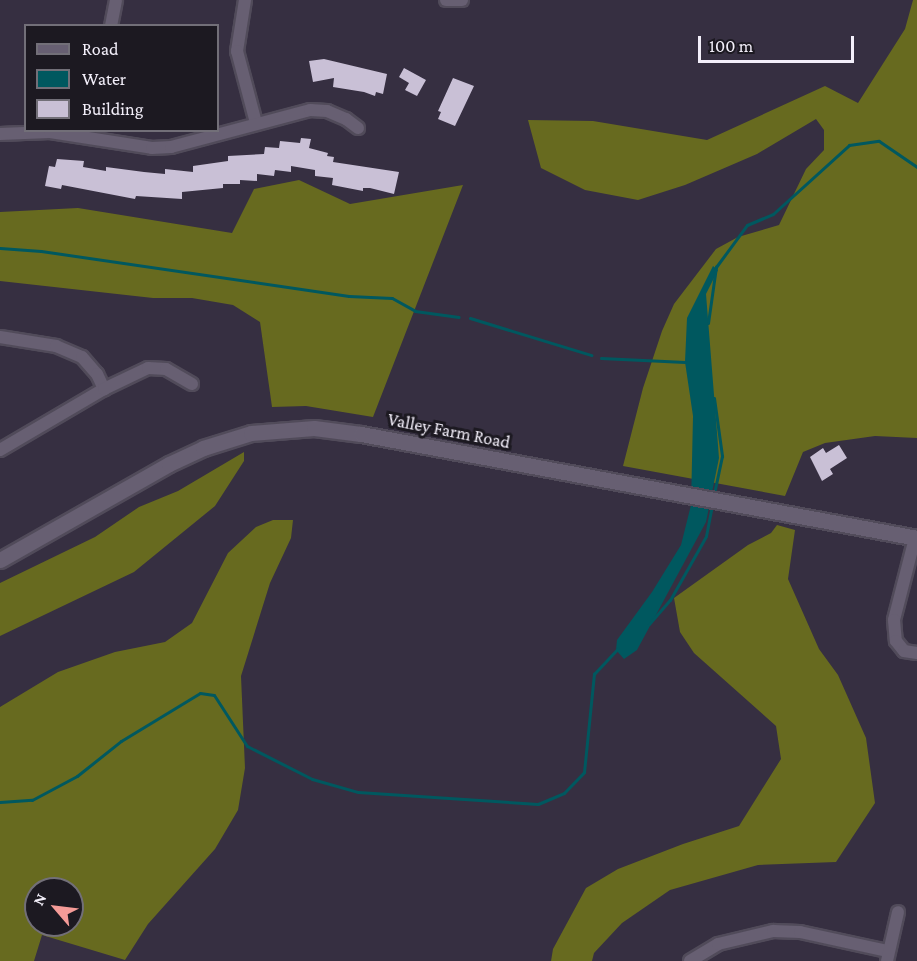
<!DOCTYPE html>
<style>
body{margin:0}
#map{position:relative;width:917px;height:961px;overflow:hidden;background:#362f41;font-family:"Crimson Pro",serif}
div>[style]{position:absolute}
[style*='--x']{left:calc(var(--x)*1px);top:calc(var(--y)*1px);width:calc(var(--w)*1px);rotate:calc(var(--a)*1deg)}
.forest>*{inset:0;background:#676a1f}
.water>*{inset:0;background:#00585f}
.stream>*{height:3px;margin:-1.5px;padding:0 1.5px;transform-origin:1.5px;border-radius:1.5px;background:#00585f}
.building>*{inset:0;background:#c9c0d6}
.roads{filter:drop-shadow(2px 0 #514b5a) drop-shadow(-2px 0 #514b5a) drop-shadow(0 2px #514b5a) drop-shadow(0 -2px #514b5a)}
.minor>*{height:12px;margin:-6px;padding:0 6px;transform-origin:6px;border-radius:6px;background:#675f72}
.tertiary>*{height:15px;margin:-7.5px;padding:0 7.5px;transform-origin:7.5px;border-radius:7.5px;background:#675f72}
span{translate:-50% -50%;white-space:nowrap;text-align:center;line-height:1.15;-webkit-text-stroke:6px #1c1921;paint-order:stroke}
.street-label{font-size:18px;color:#f3effa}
.legend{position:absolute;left:24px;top:24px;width:195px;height:108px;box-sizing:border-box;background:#1c1921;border:2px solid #726f78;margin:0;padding:8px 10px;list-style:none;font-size:18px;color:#f3effa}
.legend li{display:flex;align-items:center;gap:12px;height:30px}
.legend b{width:30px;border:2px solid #726f78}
.north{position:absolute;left:24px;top:877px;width:60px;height:60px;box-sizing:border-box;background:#1c1921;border:2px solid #726f78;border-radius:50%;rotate:298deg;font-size:16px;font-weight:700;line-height:24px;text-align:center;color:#f3effa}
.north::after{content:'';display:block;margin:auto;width:21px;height:27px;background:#f59b98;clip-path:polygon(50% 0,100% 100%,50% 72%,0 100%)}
.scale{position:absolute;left:698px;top:36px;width:156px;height:27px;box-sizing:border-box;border:3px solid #f3effa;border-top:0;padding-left:8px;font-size:18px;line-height:21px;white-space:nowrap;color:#f3effa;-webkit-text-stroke:4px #1c1921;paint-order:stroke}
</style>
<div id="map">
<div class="forest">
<div style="clip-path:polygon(913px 0,917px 0,917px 438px,875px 436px,825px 443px,803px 452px,785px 496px,623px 466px,643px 388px,662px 331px,674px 304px,716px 249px,738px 237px,779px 225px,806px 169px,824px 150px,824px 130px,816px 119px,757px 154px,685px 185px,638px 200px,585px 190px,541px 168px,528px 120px,593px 121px,707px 140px,825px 86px,858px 103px,905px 29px)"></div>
<div style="clip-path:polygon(299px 180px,350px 204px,463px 185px,373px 417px,306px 406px,272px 407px,260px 322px,233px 305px,192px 298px,153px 298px,0 281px,0 212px,78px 208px,232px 233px,254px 189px)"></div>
<div style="clip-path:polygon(244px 452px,244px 461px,215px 506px,134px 572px,0 636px,0 583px,95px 537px,139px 507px,178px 491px)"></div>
<div style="clip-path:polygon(evenodd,273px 520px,293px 520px,291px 538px,270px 583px,241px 676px,245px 768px,238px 810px,215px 849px,148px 924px,125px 960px,42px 935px,34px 961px,0 961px,0 707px,58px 672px,115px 652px,165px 642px,192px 623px,228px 553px,256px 527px,273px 520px,36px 889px,72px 889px,72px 925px,36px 925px,36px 889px)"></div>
<div style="clip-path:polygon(777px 525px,795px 530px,788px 579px,819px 649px,838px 675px,866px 738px,875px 803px,836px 862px,758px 865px,670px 890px,622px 923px,594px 953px,592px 961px,551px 961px,553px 949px,586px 888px,618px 869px,683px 844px,739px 826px,781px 759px,776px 726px,694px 653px,680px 632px,674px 598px,748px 545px,771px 533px)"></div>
</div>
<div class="water">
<div style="clip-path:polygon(713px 266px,718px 270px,706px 294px,719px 458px,706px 522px,637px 650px,624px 659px,616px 650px,617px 640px,652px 592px,681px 545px,691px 505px,693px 416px,685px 362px,687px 318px)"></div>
</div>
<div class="stream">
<div style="--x:0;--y:248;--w:41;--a:4.2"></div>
<div style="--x:41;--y:251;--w:311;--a:8.3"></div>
<div style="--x:349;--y:296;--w:43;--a:2.7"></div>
<div style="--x:392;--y:298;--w:26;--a:29"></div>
<div style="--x:415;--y:311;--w:44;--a:7.8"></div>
<div style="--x:470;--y:318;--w:127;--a:17"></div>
<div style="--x:708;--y:323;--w:57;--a:-81.9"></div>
<div style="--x:716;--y:267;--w:52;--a:-53.6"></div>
<div style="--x:747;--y:225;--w:28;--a:-23"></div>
<div style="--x:773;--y:214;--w:103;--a:-42.2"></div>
<div style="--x:849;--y:145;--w:30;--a:-8"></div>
<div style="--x:879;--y:141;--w:46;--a:34.4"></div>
<div style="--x:601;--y:358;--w:84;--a:2.7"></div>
<div style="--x:714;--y:398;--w:59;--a:82.1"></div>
<div style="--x:722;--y:456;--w:40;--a:102"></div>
<div style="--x:649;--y:624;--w:32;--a:-49"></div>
<div style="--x:670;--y:600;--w:73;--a:-60.6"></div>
<div style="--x:706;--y:536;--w:32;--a:-79"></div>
<div style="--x:0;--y:802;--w:32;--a:-4"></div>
<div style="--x:32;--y:800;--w:51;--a:-28.1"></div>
<div style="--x:77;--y:776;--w:56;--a:-38.5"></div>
<div style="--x:121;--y:741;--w:92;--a:-31.3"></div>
<div style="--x:200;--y:693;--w:14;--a:8"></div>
<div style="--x:214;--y:695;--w:61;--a:57.1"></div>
<div style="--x:247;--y:746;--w:73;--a:26.9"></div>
<div style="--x:312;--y:779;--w:48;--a:15.8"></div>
<div style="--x:358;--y:792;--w:180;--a:3.8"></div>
<div style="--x:538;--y:804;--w:28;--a:-23"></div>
<div style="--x:564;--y:793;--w:29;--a:-46"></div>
<div style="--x:584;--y:772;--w:99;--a:-84.2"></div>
<div style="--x:594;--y:674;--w:35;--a:-47"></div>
</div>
<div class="building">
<div style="clip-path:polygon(324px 59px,387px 74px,383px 94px,376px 92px,375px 96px,364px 92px,333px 87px,334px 78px,313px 82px,309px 61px)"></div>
<div style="clip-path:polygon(404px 68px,426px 80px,417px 96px,405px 90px,409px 83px,399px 77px)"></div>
<div style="clip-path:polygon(453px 78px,474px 86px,455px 126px,438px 119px,441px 112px,438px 111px)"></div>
<div style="clip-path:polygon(301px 138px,311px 139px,309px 148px,328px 153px,327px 156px,334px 157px,333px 162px,399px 172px,394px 194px,370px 188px,363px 188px,363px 191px,332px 185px,333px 178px,315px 176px,315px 170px,291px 166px,291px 172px,275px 170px,274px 176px,257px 174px,257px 181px,240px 180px,240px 184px,223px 184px,223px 188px,182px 192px,182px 199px,136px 196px,135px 199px,62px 185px,61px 189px,45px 186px,49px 166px,55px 167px,57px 159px,84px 161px,83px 167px,106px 171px,106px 167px,144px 172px,165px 174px,165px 169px,193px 172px,193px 166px,228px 161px,228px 156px,264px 154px,265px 147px,279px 148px,280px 141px,300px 143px)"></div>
<div style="clip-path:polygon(839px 445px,847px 458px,830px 469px,833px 474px,822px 481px,810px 457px,823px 448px,826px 453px)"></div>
</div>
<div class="roads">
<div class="minor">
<div style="--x:245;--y:0;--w:52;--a:98.9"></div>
<div style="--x:237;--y:51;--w:74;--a:75.2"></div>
<div style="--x:446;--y:0;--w:16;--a:0"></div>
<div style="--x:111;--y:26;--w:26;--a:-79"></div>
<div style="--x:0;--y:134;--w:50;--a:-2.3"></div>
<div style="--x:50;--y:132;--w:103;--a:8.9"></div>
<div style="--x:152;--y:148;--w:19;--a:-3"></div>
<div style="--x:171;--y:147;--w:144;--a:-14.9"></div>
<div style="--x:310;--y:110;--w:17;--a:3"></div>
<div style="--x:327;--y:111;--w:21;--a:23"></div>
<div style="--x:346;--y:119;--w:15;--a:37"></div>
<div style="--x:0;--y:337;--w:57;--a:9.1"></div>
<div style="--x:56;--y:346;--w:28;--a:23"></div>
<div style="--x:82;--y:357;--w:23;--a:49"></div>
<div style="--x:97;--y:374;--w:17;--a:65"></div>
<div style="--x:0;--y:450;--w:121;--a:-30.4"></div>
<div style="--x:104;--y:389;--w:49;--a:-25.5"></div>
<div style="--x:148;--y:368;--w:18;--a:3"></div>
<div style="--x:166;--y:369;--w:30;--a:30"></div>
<div style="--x:915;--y:538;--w:85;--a:104.4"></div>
<div style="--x:894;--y:620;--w:21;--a:85"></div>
<div style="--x:896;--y:641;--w:13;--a:51"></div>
<div style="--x:904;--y:651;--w:13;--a:9"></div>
<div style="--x:690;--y:961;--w:33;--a:-31"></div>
<div style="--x:718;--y:944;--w:57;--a:-13.3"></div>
<div style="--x:773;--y:931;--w:27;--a:2"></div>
<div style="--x:800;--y:932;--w:90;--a:12.2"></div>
<div style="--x:887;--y:961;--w:50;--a:-77.3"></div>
</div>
<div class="tertiary">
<div style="--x:0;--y:560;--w:194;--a:-29.6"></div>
<div style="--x:169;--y:464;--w:38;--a:-25"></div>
<div style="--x:203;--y:448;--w:50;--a:-17.4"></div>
<div style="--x:251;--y:433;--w:63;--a:-4.5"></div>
<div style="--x:314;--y:428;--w:47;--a:7.3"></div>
<div style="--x:361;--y:434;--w:566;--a:10.59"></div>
</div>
</div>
<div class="street-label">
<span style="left:449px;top:431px;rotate:11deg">Valley Farm Road</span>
</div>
<ul class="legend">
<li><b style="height:8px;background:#675f72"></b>Road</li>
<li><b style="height:16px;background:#00585f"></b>Water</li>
<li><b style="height:16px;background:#c9c0d6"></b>Building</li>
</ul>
<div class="north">N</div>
<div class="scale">100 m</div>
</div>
